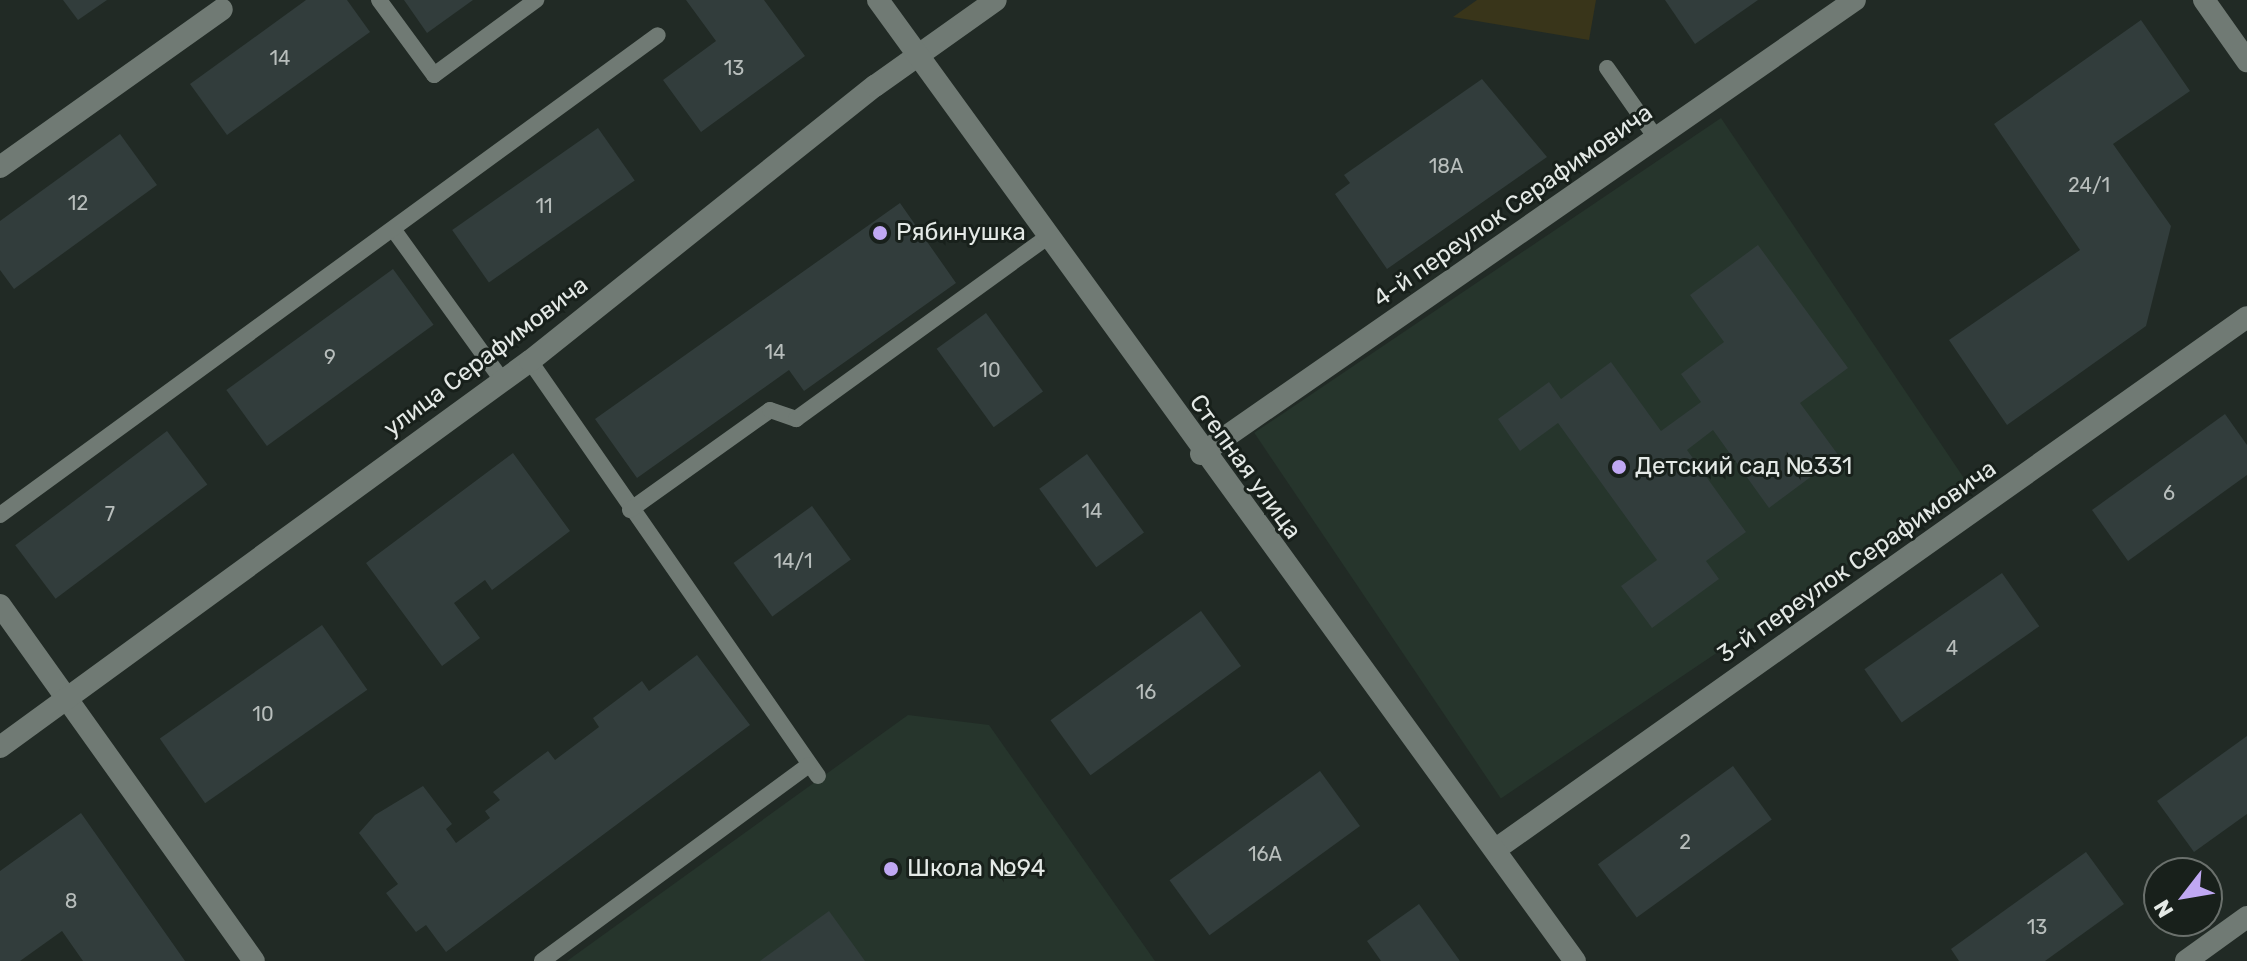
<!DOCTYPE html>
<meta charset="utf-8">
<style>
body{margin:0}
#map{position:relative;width:2247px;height:961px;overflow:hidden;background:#212a25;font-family:Rubik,sans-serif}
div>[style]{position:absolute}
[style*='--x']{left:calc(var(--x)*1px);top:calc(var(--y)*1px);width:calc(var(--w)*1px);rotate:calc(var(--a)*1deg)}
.built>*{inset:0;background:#26352c;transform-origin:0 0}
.green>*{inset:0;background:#39351a}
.building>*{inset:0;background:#323d3c;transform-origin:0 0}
.service>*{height:16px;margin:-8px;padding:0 8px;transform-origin:8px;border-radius:8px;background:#707a74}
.minor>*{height:22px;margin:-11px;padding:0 11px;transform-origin:11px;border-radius:11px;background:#707a74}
.tertiary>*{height:22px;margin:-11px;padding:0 11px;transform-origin:11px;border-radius:11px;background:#707a74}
.dots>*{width:22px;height:22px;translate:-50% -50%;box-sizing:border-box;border:4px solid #18201b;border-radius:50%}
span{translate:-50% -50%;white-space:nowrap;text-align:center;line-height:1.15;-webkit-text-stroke:6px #18201b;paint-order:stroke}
.number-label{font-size:20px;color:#b8bebc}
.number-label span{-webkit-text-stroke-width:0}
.street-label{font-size:24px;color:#e4e9e6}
.poi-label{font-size:24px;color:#e4e9e6}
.left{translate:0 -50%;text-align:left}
.north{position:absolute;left:2143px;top:857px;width:80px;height:80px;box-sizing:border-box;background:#18201b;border:2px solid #6a706c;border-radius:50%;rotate:239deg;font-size:22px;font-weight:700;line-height:32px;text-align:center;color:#e4e9e6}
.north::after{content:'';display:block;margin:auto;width:28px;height:36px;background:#c0a8f3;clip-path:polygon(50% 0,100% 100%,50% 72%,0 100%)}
</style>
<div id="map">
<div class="built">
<div style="left:1721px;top:118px;width:441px;height:563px;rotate:56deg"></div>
<div style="clip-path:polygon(908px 715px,989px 725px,1155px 961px,567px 961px)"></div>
</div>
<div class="green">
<div style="clip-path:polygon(1477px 0,1596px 0,1589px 40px,1453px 17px)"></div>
</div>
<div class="building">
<div style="clip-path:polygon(63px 0,107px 0,78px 20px)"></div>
<div style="clip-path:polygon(306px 0,347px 0,370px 32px,227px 135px,190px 84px)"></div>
<div style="clip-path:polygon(404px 0,473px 0,427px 33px)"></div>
<div style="clip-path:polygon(686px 0,764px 0,805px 56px,701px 132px,663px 80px,716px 41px)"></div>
<div style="clip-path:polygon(1665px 0,1758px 0,1695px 44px)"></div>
<div style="clip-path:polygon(2141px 20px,2190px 91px,2113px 144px,2171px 226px,2146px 326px,2007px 425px,1949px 340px,2080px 250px,1994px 124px)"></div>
<div style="clip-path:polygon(1482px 79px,1547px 157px,1387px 269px,1335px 194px,1350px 183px,1344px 175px)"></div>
<div style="left:598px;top:128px;width:64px;height:178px;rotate:55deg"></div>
<div style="clip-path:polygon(120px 134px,157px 185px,14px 289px,0 270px,0 221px)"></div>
<div style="clip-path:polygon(900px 203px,956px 283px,804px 391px,789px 370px,637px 478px,595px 419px)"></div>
<div style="clip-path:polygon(1758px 245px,1848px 368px,1800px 403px,1839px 456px,1769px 508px,1713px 430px,1687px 450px,1746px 532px,1706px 561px,1719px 579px,1652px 628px,1621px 586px,1657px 560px,1558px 423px,1520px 451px,1498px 419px,1549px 382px,1561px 399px,1611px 362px,1661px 431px,1701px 402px,1681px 374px,1724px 342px,1690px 295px)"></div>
<div style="left:393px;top:269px;width:69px;height:206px;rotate:54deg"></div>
<div style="left:986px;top:313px;width:97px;height:61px;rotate:54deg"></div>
<div style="clip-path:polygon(2225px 414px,2247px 445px,2247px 475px,2128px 561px,2092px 510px)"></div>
<div style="left:167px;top:431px;width:67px;height:190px;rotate:53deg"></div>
<div style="clip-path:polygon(513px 453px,570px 531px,492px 590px,485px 580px,454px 603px,480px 638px,442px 666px,366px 563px)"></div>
<div style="left:1087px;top:454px;width:97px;height:59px;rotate:54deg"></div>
<div style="left:812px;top:506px;width:66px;height:97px;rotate:54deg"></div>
<div style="left:2002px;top:573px;width:65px;height:168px;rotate:55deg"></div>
<div style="left:1201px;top:611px;width:68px;height:186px;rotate:54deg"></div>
<div style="left:322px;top:625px;width:79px;height:198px;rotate:55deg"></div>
<div style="clip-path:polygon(697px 655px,750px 725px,446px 952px,426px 925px,416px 932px,386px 893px,398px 884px,359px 833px,375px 815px,423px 786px,452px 824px,446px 829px,456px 843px,490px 818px,485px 811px,500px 800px,493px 792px,548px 751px,555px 760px,599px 727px,593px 718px,642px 681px,649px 691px)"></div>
<div style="clip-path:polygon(2247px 736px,2247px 814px,2194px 852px,2157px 801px)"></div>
<div style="left:1733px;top:766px;width:66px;height:167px;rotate:54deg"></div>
<div style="left:1320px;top:771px;width:68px;height:186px;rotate:54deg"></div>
<div style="clip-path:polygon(81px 813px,185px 961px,83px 961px,62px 931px,20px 961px,0 961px,0 871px)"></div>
<div style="clip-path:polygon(2086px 852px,2124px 904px,2045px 961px,1959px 961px,1951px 949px)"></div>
<div style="clip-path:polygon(1419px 904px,1460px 961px,1381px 961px,1367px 941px)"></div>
<div style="clip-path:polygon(829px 911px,865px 961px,760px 961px)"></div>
</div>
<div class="service">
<div style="--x:379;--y:0;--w:93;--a:53.7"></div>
<div style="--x:434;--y:75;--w:127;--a:-36.3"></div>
<div style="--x:1607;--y:68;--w:85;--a:55"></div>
<div style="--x:393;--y:229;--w:185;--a:54.2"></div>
<div style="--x:530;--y:361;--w:505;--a:55.24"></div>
<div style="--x:630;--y:510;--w:172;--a:-35.5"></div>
<div style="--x:770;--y:410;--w:28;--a:19"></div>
<div style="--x:796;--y:419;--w:310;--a:-35.9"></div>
<div style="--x:0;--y:515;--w:814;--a:-36.11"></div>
<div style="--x:542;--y:961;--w:331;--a:-36.3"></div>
</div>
<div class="minor">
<div style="--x:2204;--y:0;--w:75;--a:54.8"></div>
<div style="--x:0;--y:167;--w:272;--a:-35.4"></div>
<div style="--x:1201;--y:454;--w:796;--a:-34.77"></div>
<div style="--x:0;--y:605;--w:437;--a:54.5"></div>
<div style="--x:0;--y:747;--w:656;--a:-36.07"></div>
<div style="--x:530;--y:361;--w:441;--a:-38.6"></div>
<div style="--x:875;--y:86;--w:148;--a:-35.4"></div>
<div style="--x:1496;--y:849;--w:920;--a:-35.31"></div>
<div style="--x:2186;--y:961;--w:75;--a:-35.8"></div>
</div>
<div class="tertiary">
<div style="--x:878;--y:0;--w:1187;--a:54.05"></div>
</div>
<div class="dots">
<div style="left:880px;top:233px;background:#c0a8f3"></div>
<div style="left:1619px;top:467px;background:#c0a8f3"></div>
<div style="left:891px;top:869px;background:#c0a8f3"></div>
</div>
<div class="number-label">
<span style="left:280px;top:58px">14</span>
<span style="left:734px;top:68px">13</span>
<span style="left:1446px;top:166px">18А</span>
<span style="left:2089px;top:185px">24/1</span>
<span style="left:78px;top:203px">12</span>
<span style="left:544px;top:206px">11</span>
<span style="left:775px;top:352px">14</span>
<span style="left:330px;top:357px">9</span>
<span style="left:990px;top:370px">10</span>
<span style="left:2169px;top:493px">6</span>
<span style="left:1092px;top:511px">14</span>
<span style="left:110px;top:514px">7</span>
<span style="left:793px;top:561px">14/1</span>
<span style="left:1952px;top:648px">4</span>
<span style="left:1146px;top:692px">16</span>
<span style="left:263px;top:714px">10</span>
<span style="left:1685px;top:842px">2</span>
<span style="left:1265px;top:854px">16А</span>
<span style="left:71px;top:901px">8</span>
<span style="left:2037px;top:927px">13</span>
</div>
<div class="street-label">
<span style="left:1513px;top:206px;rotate:-35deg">4-й переулок Серафимовича</span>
<span style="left:486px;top:357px;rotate:-37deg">улица Серафимовича</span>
<span style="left:1245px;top:467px;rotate:54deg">Степная улица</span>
<span style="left:1857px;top:562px;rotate:-35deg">3-й переулок Серафимовича</span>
</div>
<div class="poi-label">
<span class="left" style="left:896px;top:233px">Рябинушка</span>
<span class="left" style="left:1635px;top:467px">Детский сад №331</span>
<span class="left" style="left:907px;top:869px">Школа №94</span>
</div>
<div class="north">N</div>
</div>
